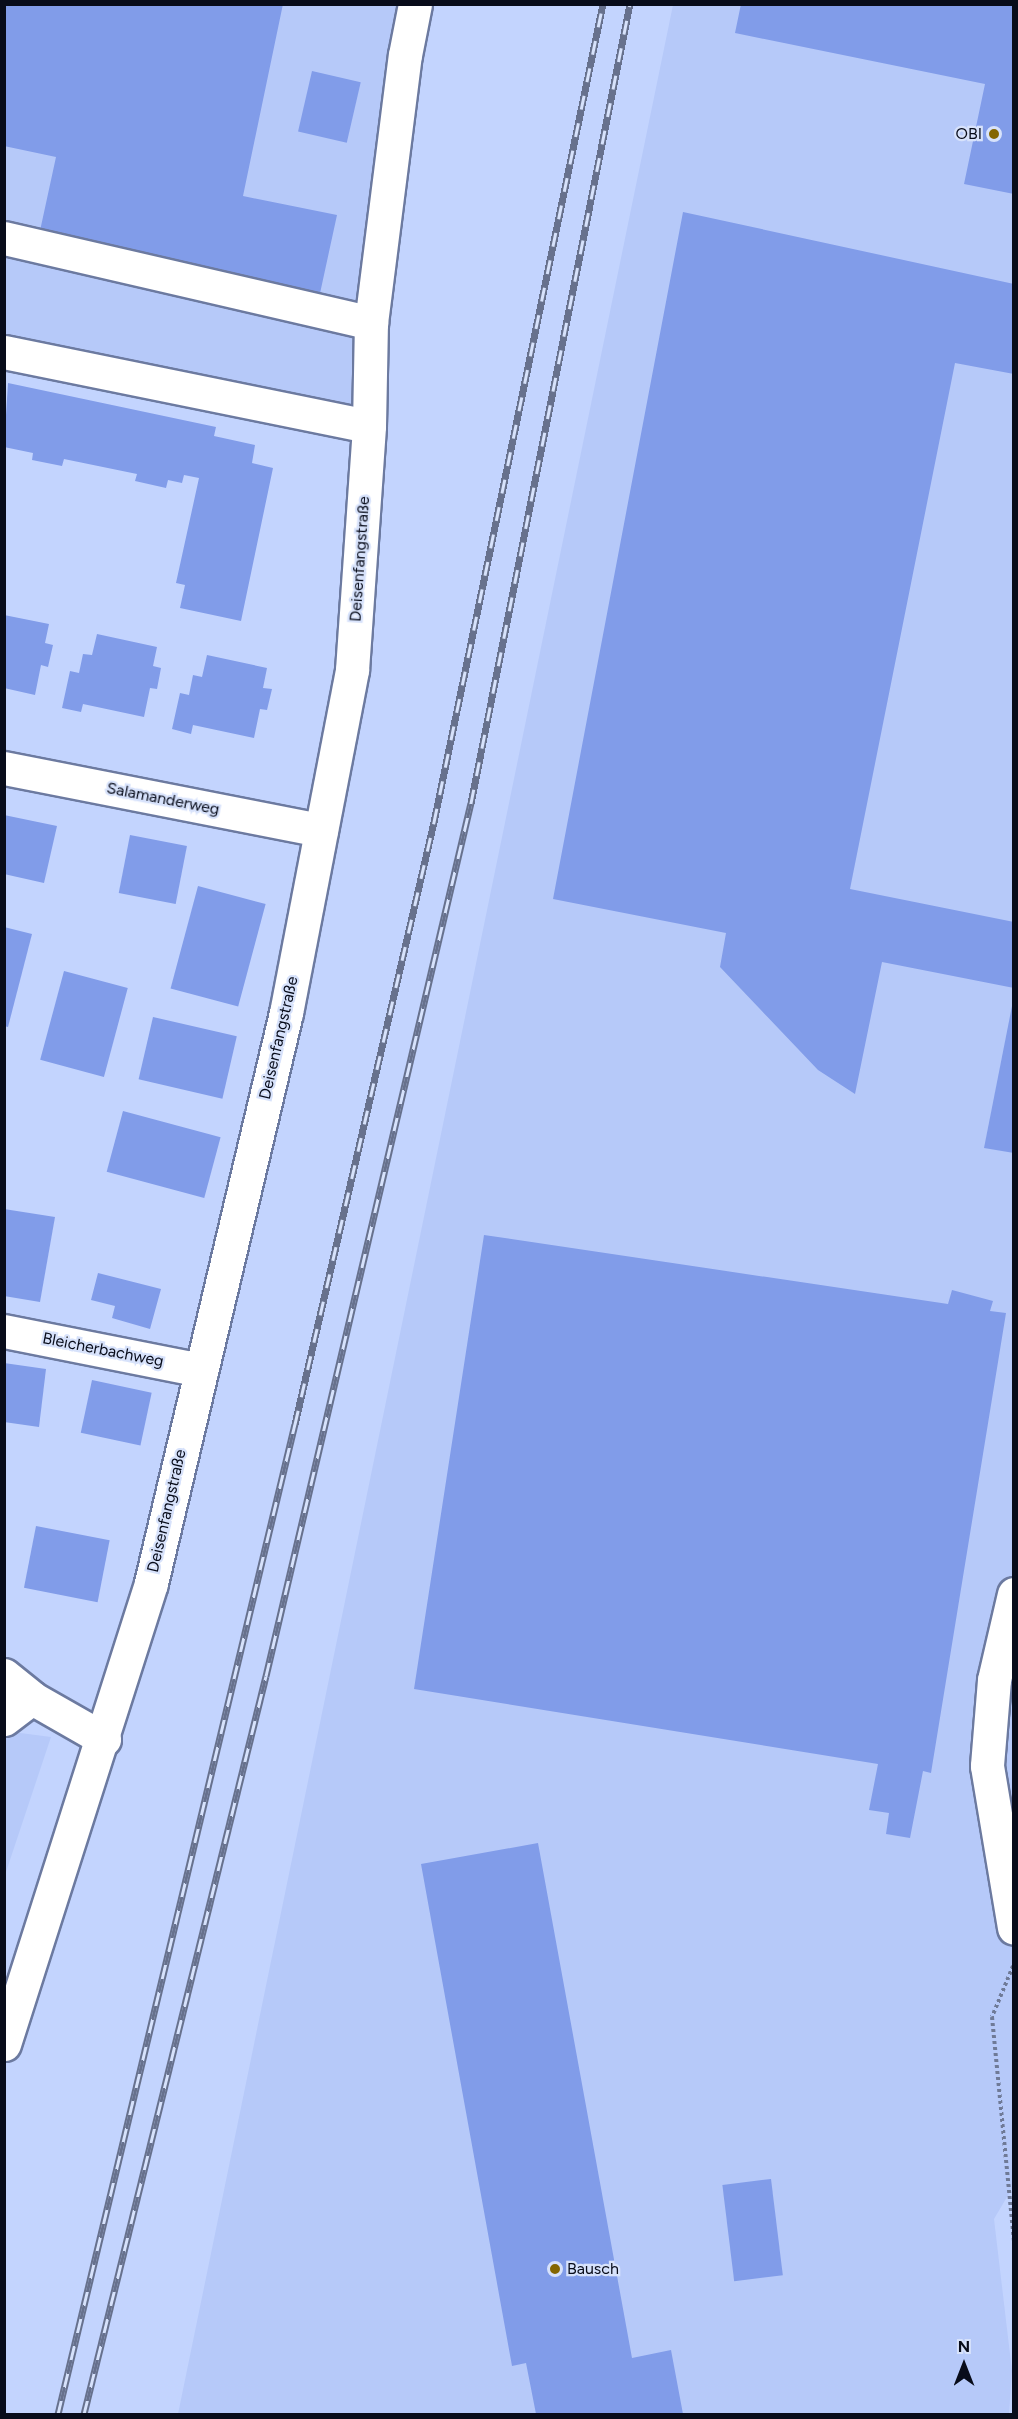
<!DOCTYPE html>
<meta charset="utf-8">
<style>
body{margin:0}
#map{position:relative;width:1018px;height:2419px;overflow:hidden;background:#c3d4fe;font-family:Figtree,sans-serif}
div>[style]{position:absolute}
[style*='--x']{left:calc(var(--x)*1px);top:calc(var(--y)*1px);width:calc(var(--w)*1px);rotate:calc(var(--a)*1deg)}
.built>*{inset:0;background:#b6c9f9}
.building>*{inset:0;background:#819ce9;transform-origin:0 0}
.path>*{height:4px;margin-top:-2px;transform-origin:0;background:repeating-linear-gradient(90deg,#6f7a97 0 3px,transparent 0 6px)}
.roads{filter:drop-shadow(2px 0 #6c7aa0) drop-shadow(-2px 0 #6c7aa0) drop-shadow(0 2px #6c7aa0) drop-shadow(0 -2px #6c7aa0)}
.minor>*{height:33px;margin:-16.5px;padding:0 16.5px;transform-origin:16.5px;border-radius:16.5px;background:#fff}
.rail>*{height:7px;margin-top:-3.5px;transform-origin:0;background:repeating-linear-gradient(90deg,#d7e2fb 0 14px,#67718d 0 28px);box-sizing:border-box;border-block:2px solid #67718d}
.dots>*{width:16px;height:16px;translate:-50% -50%;box-sizing:border-box;border:3px solid #d7e2fb;border-radius:50%}
span{translate:-50% -50%;white-space:nowrap;text-align:center;line-height:1.15;-webkit-text-stroke:4.5px #d7e2fb;paint-order:stroke}
.poi-label{font-size:16px;color:#080c1a}
.right{translate:-100% -50%;text-align:right}
.left{translate:0 -50%;text-align:left}
.street-label{font-size:16px;color:#080c1a}
.frame{position:absolute;inset:0;border:6px solid #080c1a;pointer-events:none}
.north{position:absolute;left:934px;top:2335px;width:60px;height:60px;-webkit-text-stroke:4px #d7e2fb;paint-order:stroke;rotate:0deg;font-size:16px;font-weight:700;line-height:24px;text-align:center;color:#080c1a}
.north::after{content:'';display:block;margin:auto;width:21px;height:27px;background:#080c1a;clip-path:polygon(50% 0,100% 100%,50% 72%,0 100%)}
</style>
<div id="map">
<div class="built">
<div style="clip-path:polygon(5px 5px,415px 5px,369px 426px,5px 352px)"></div>
<div style="clip-path:polygon(673px 5px,1013px 5px,1014px 2185px,994px 2219px,1012px 2371px,1009px 2414px,178px 2414px)"></div>
<div style="clip-path:polygon(5px 1731px,51px 1737px,5px 1875px)"></div>
</div>
<div class="building">
<div style="clip-path:polygon(4px 4px,283px 4px,243px 196px,337px 215px,319px 298px,38px 240px,56px 157px,4px 146px)"></div>
<div style="clip-path:polygon(741px 4px,1014px 4px,1014px 194px,964px 184px,985px 84px,735px 33px)"></div>
<div style="left:312px;top:71px;width:50px;height:62px;rotate:13deg"></div>
<div style="clip-path:polygon(683px 212px,1014px 284px,1014px 374px,955px 363px,850px 889px,1014px 922px,1014px 988px,882px 962px,855px 1094px,818px 1070px,720px 967px,726px 933px,553px 899px)"></div>
<div style="clip-path:polygon(8px 383px,216px 427px,214px 436px,255px 445px,252px 463px,273px 468px,241px 621px,180px 608px,185px 585px,176px 583px,199px 478px,184px 475px,182px 483px,168px 480px,166px 488px,135px 481px,137px 474px,64px 459px,62px 466px,32px 460px,33px 453px,4px 447px)"></div>
<div style="clip-path:polygon(4px 615px,49px 624px,45px 643px,53px 645px,48px 667px,41px 665px,35px 695px,4px 688px)"></div>
<div style="clip-path:polygon(97px 634px,157px 647px,153px 666px,161px 668px,157px 689px,150px 688px,144px 717px,83px 704px,81px 712px,62px 708px,70px 671px,79px 673px,83px 654px,92px 655px)"></div>
<div style="clip-path:polygon(207px 655px,267px 668px,263px 688px,272px 689px,267px 710px,260px 709px,254px 738px,193px 725px,191px 734px,172px 729px,180px 693px,189px 695px,193px 675px,202px 677px)"></div>
<div style="clip-path:polygon(4px 815px,57px 826px,44px 883px,4px 874px)"></div>
<div style="left:130px;top:835px;width:58px;height:59px;rotate:11deg"></div>
<div style="left:198px;top:886px;width:70px;height:106px;rotate:15deg"></div>
<div style="clip-path:polygon(4px 927px,32px 934px,8px 1027px,4px 1026px)"></div>
<div style="left:64px;top:971px;width:66px;height:92px;rotate:15deg"></div>
<div style="clip-path:polygon(1012px 1006px,1014px 1006px,1014px 1153px,984px 1148px)"></div>
<div style="left:153px;top:1017px;width:86px;height:64px;rotate:13deg"></div>
<div style="left:123px;top:1111px;width:101px;height:63px;rotate:15deg"></div>
<div style="clip-path:polygon(4px 1209px,55px 1217px,40px 1302px,4px 1296px)"></div>
<div style="clip-path:polygon(484px 1235px,948px 1304px,952px 1290px,993px 1301px,990px 1311px,1006px 1313px,931px 1773px,923px 1771px,910px 1838px,886px 1834px,889px 1813px,869px 1810px,878px 1764px,414px 1689px)"></div>
<div style="clip-path:polygon(98px 1273px,161px 1289px,150px 1329px,112px 1318px,115px 1306px,91px 1300px)"></div>
<div style="clip-path:polygon(4px 1363px,46px 1369px,39px 1427px,4px 1422px)"></div>
<div style="left:92px;top:1380px;width:61px;height:54px;rotate:12deg"></div>
<div style="left:36px;top:1526px;width:75px;height:63px;rotate:11deg"></div>
<div style="clip-path:polygon(538px 1843px,632px 2358px,671px 2350px,683px 2414px,536px 2414px,526px 2363px,512px 2366px,421px 1864px)"></div>
<div style="left:771px;top:2179px;width:97px;height:49px;rotate:83deg"></div>
</div>
<div class="path">
<div style="--x:1013;--y:1966;--w:55;--a:112.4"></div>
<div style="--x:992;--y:2017;--w:227;--a:84.4"></div>
</div>
<div class="roads">
<div class="minor">
<div style="--x:4;--y:238;--w:377;--a:13"></div>
<div style="--x:4;--y:352;--w:372;--a:11.5"></div>
<div style="--x:4;--y:768;--w:323;--a:11.1"></div>
<div style="--x:4;--y:1331;--w:201;--a:11.2"></div>
<div style="--x:1014;--y:1594;--w:88;--a:103.1"></div>
<div style="--x:994;--y:1680;--w:86;--a:94.7"></div>
<div style="--x:987;--y:1766;--w:164;--a:80.5"></div>
<div style="--x:4;--y:1675;--w:36;--a:39"></div>
<div style="--x:32;--y:1698;--w:83;--a:29.7"></div>
<div style="--x:4;--y:1719;--w:35;--a:-37"></div>
<div style="--x:4;--y:2044;--w:484;--a:-72.3"></div>
<div style="--x:151;--y:1583;--w:586;--a:-76.68"></div>
<div style="--x:286;--y:1013;--w:349;--a:-79.1"></div>
<div style="--x:352;--y:670;--w:245;--a:-86"></div>
<div style="--x:369;--y:426;--w:103;--a:-88.9"></div>
<div style="--x:371;--y:323;--w:270;--a:-82.8"></div>
<div style="--x:405;--y:55;--w:52;--a:-78.9"></div>
</div>
</div>
<div class="rail">
<div style="--x:58;--y:2414;--w:1018;--a:-76.54"></div>
<div style="--x:295;--y:1424;--w:618;--a:-77"></div>
<div style="--x:434;--y:822;--w:835;--a:-78.33"></div>
<div style="--x:84;--y:2414;--w:760;--a:-76.15"></div>
<div style="--x:266;--y:1676;--w:897;--a:-76.79"></div>
<div style="--x:471;--y:803;--w:815;--a:-78.75"></div>
</div>
<div class="dots">
<div style="left:994px;top:134px;background:#846600"></div>
<div style="left:555px;top:2269px;background:#846600"></div>
</div>
<div class="poi-label">
<span class="right" style="left:982px;top:134px">OBI</span>
<span class="left" style="left:567px;top:2269px">Bausch</span>
</div>
<div class="street-label">
<span style="left:360px;top:559px;rotate:-86deg">Deisenfangstraße</span>
<span style="left:163px;top:799px;rotate:11deg">Salamanderweg</span>
<span style="left:279px;top:1038px;rotate:-77deg">Deisenfangstraße</span>
<span style="left:103px;top:1350px;rotate:11deg">Bleicherbachweg</span>
<span style="left:167px;top:1511px;rotate:-77deg">Deisenfangstraße</span>
</div>
<div class="frame"></div>
<div class="north">N</div>
</div>
